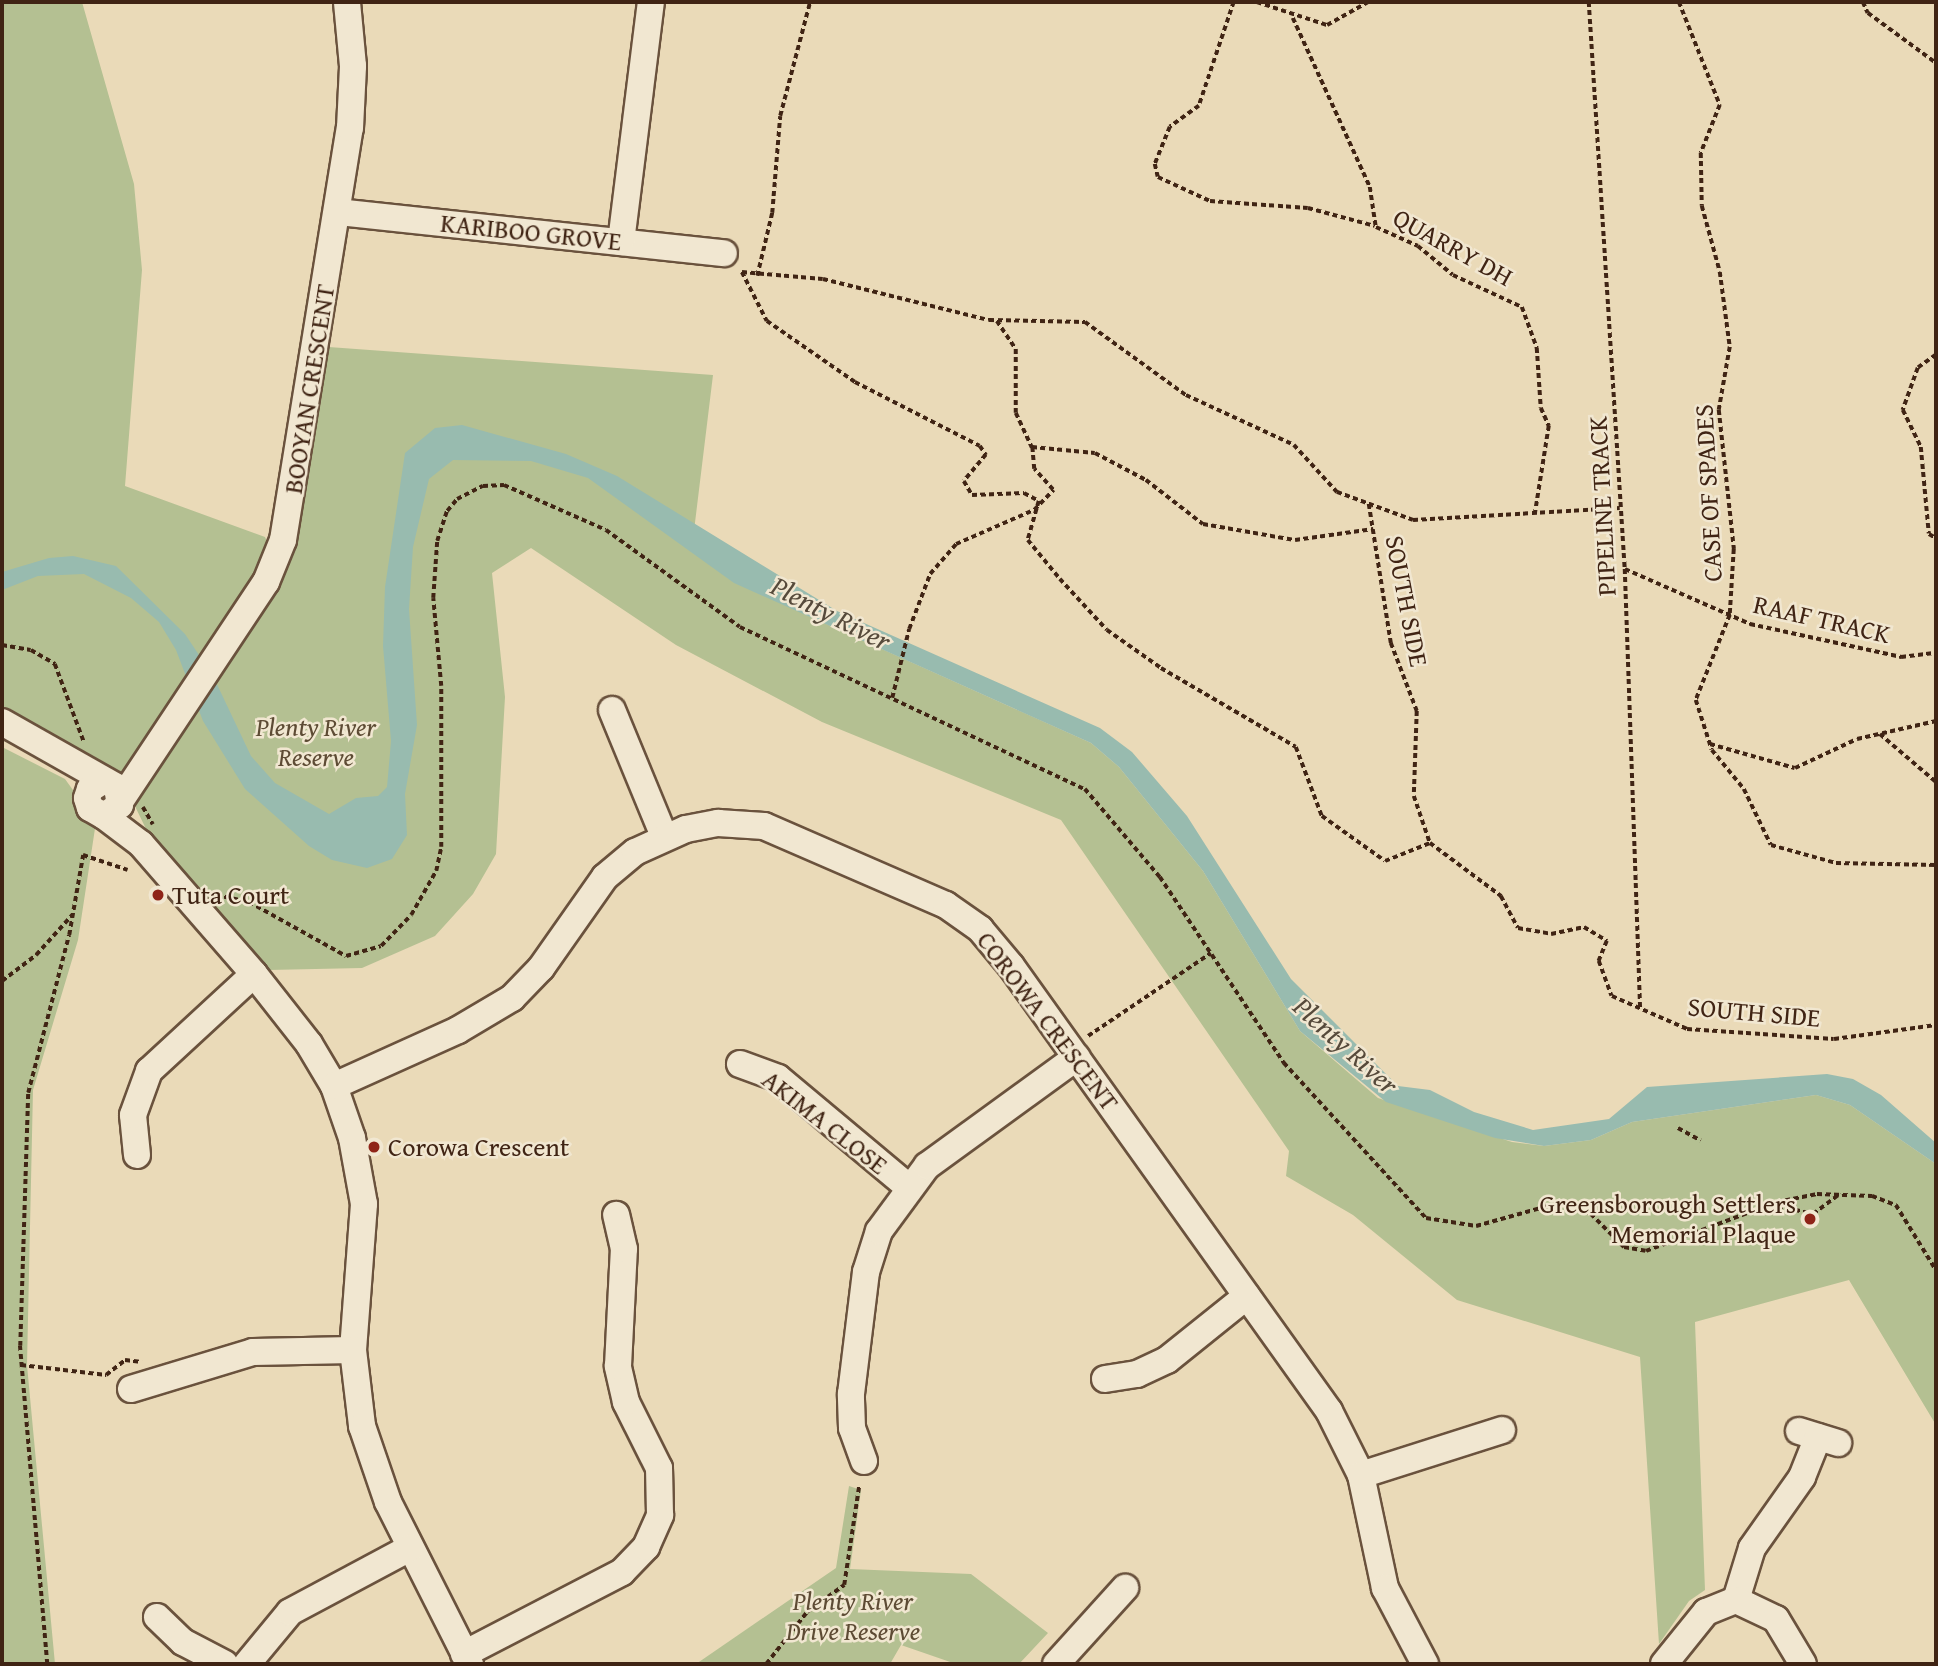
<!DOCTYPE html>
<style>
body{margin:0}
#map{position:relative;width:1938px;height:1666px;overflow:hidden;background:#eadab8;font-family:"Gentium Book Plus",serif}
div>[style]{position:absolute}
[style*='--x']{left:calc(var(--x)*1px);top:calc(var(--y)*1px);width:calc(var(--w)*1px);rotate:calc(var(--a)*1deg)}
.green>*{inset:0;background:#b4c092}
.water>*{inset:0;background:#98bbaf}
.path>*{height:3.5px;margin-top:-1.75px;transform-origin:0;background:repeating-linear-gradient(90deg,#402414 0 5px,transparent 0 8.5px)}
.roads{filter:drop-shadow(2px 0 #6a523d) drop-shadow(-2px 0 #6a523d) drop-shadow(0 2px #6a523d) drop-shadow(0 -2px #6a523d)}
.minor>*{height:26px;margin:-13px;padding:0 13px;transform-origin:13px;border-radius:13px;background:#f1e7d1}
.dots>*{width:19px;height:19px;translate:-50% -50%;box-sizing:border-box;border:4px solid #f1e7d1;border-radius:50%}
span{translate:-50% -50%;white-space:nowrap;text-align:center;line-height:1.15;-webkit-text-stroke:5px #f1e7d1;paint-order:stroke}
.street-label{font-size:26px;color:#402414}
.park-label{font-size:26px;color:#5d4b34;font-style:italic}
.poi-label{font-size:26px;color:#402414}
.left{translate:0 -50%;text-align:left}
.right{translate:-100% -50%;text-align:right}
.water-label{font-size:28px;color:#564a3b;font-style:italic}
.frame{position:absolute;inset:0;border:4px solid #402414;pointer-events:none}
</style>
<div id="map">
<div class="green">
<div style="clip-path:polygon(2px 2px,82px 2px,134px 184px,142px 270px,125px 486px,265px 537px,275px 559px,315px 346px,713px 375px,693px 539px,804px 614px,1091px 743px,1119px 767px,1203px 871px,1300px 1031px,1378px 1098px,1512px 1142px,1544px 1146px,1591px 1140px,1632px 1122px,1816px 1095px,1850px 1105px,1936px 1164px,1936px 1425px,1849px 1280px,1695px 1322px,1705px 1590px,1689px 1601px,1659px 1644px,1640px 1357px,1457px 1300px,1353px 1215px,1286px 1176px,1289px 1151px,1061px 820px,822px 722px,676px 645px,531px 548px,492px 573px,505px 697px,496px 854px,473px 894px,435px 936px,362px 968px,269px 970px,147px 831px,131px 798px,2px 715px)"></div>
<div style="clip-path:polygon(2px 747px,65px 779px,96px 822px,78px 940px,33px 1090px,27px 1365px,55px 1664px,2px 1664px)"></div>
<div style="clip-path:polygon(849px 1486px,861px 1490px,850px 1569px,971px 1574px,1048px 1633px,1019px 1664px,956px 1664px,901px 1645px,890px 1664px,696px 1664px,836px 1568px)"></div>
</div>
<div class="water">
<div style="clip-path:polygon(462px 425px,566px 454px,617px 476px,837px 611px,1100px 728px,1132px 752px,1187px 816px,1291px 979px,1398px 1086px,1430px 1090px,1474px 1112px,1533px 1130px,1609px 1119px,1647px 1087px,1827px 1074px,1853px 1079px,1881px 1095px,1936px 1143px,1936px 1164px,1850px 1105px,1816px 1095px,1632px 1122px,1591px 1140px,1544px 1146px,1495px 1138px,1386px 1102px,1300px 1031px,1203px 871px,1119px 767px,1091px 743px,734px 583px,588px 478px,531px 461px,453px 460px,429px 479px,413px 547px,409px 609px,417px 725px,405px 794px,407px 835px,392px 859px,367px 868px,332px 860px,309px 846px,245px 789px,203px 721px,176px 650px,159px 622px,131px 598px,84px 574px,38px 576px,2px 590px,2px 572px,49px 558px,73px 556px,116px 566px,185px 634px,213px 676px,251px 756px,275px 783px,329px 814px,356px 798px,378px 796px,387px 787px,391px 741px,383px 646px,385px 587px,405px 453px,435px 428px)"></div>
</div>
<div class="path">
<div style="--x:1234;--y:2;--w:110;--a:108.6"></div>
<div style="--x:1199;--y:106;--w:36;--a:144"></div>
<div style="--x:1170;--y:127;--w:40;--a:112"></div>
<div style="--x:1155;--y:164;--w:13;--a:77"></div>
<div style="--x:1158;--y:177;--w:57;--a:24.8"></div>
<div style="--x:1210;--y:201;--w:98;--a:4.1"></div>
<div style="--x:1308;--y:208;--w:69;--a:15"></div>
<div style="--x:1257;--y:2;--w:74;--a:18.2"></div>
<div style="--x:1327;--y:25;--w:47;--a:-29.3"></div>
<div style="--x:1589;--y:2;--w:568;--a:86.37"></div>
<div style="--x:1625;--y:569;--w:440;--a:88"></div>
<div style="--x:1679;--y:2;--w:111;--a:68.3"></div>
<div style="--x:1720;--y:105;--w:52;--a:111.6"></div>
<div style="--x:1701;--y:153;--w:53;--a:88.9"></div>
<div style="--x:1702;--y:206;--w:68;--a:74.7"></div>
<div style="--x:1720;--y:272;--w:76;--a:82.4"></div>
<div style="--x:1730;--y:347;--w:64;--a:99.9"></div>
<div style="--x:1719;--y:410;--w:140;--a:83.8"></div>
<div style="--x:1734;--y:549;--w:66;--a:93.5"></div>
<div style="--x:1730;--y:615;--w:92;--a:111.8"></div>
<div style="--x:1696;--y:700;--w:52;--a:72.3"></div>
<div style="--x:1712;--y:750;--w:50;--a:50.6"></div>
<div style="--x:1744;--y:789;--w:62;--a:64.3"></div>
<div style="--x:1771;--y:845;--w:67;--a:15.5"></div>
<div style="--x:1836;--y:863;--w:100;--a:1.1"></div>
<div style="--x:1863;--y:2;--w:12;--a:66"></div>
<div style="--x:1868;--y:13;--w:84;--a:36.3"></div>
<div style="--x:1293;--y:18;--w:186;--a:65.5"></div>
<div style="--x:1370;--y:187;--w:40;--a:81.5"></div>
<div style="--x:1376;--y:227;--w:46;--a:24.3"></div>
<div style="--x:1418;--y:246;--w:45;--a:39.6"></div>
<div style="--x:1453;--y:275;--w:76;--a:24.9"></div>
<div style="--x:1522;--y:307;--w:44;--a:69.9"></div>
<div style="--x:1537;--y:348;--w:60;--a:86.2"></div>
<div style="--x:1541;--y:408;--w:20;--a:66"></div>
<div style="--x:1549;--y:426;--w:89;--a:99"></div>
<div style="--x:742;--y:272;--w:55;--a:63"></div>
<div style="--x:767;--y:321;--w:107;--a:34.7"></div>
<div style="--x:855;--y:382;--w:140;--a:27.1"></div>
<div style="--x:980;--y:446;--w:11;--a:56"></div>
<div style="--x:986;--y:455;--w:34;--a:130"></div>
<div style="--x:964;--y:481;--w:16;--a:60"></div>
<div style="--x:972;--y:495;--w:52;--a:-2.2"></div>
<div style="--x:1024;--y:493;--w:17;--a:28"></div>
<div style="--x:1039;--y:501;--w:41;--a:105.8"></div>
<div style="--x:1028;--y:540;--w:50;--a:50.6"></div>
<div style="--x:1060;--y:579;--w:69;--a:47.3"></div>
<div style="--x:1107;--y:630;--w:66;--a:35.1"></div>
<div style="--x:1161;--y:668;--w:156;--a:30.3"></div>
<div style="--x:1296;--y:747;--w:74;--a:69.4"></div>
<div style="--x:1322;--y:816;--w:77;--a:35.5"></div>
<div style="--x:1385;--y:861;--w:48;--a:-21.8"></div>
<div style="--x:742;--y:272;--w:81;--a:4.9"></div>
<div style="--x:823;--y:279;--w:171;--a:13.9"></div>
<div style="--x:989;--y:320;--w:96;--a:1.2"></div>
<div style="--x:1085;--y:322;--w:125;--a:35.9"></div>
<div style="--x:1186;--y:395;--w:119;--a:24.8"></div>
<div style="--x:1294;--y:445;--w:64;--a:47.5"></div>
<div style="--x:1337;--y:492;--w:81;--a:20.2"></div>
<div style="--x:1413;--y:520;--w:207;--a:-3.3"></div>
<div style="--x:757;--y:276;--w:65;--a:-76.6"></div>
<div style="--x:772;--y:213;--w:97;--a:-85.3"></div>
<div style="--x:780;--y:116;--w:118;--a:-75.3"></div>
<div style="--x:997;--y:321;--w:34;--a:56"></div>
<div style="--x:1016;--y:349;--w:64;--a:90"></div>
<div style="--x:1016;--y:413;--w:38;--a:65"></div>
<div style="--x:1936;--y:355;--w:22;--a:144"></div>
<div style="--x:1918;--y:368;--w:45;--a:109.7"></div>
<div style="--x:1903;--y:410;--w:41;--a:64.1"></div>
<div style="--x:1921;--y:447;--w:87;--a:84.7"></div>
<div style="--x:1929;--y:534;--w:8;--a:30"></div>
<div style="--x:1369;--y:504;--w:141;--a:81"></div>
<div style="--x:1391;--y:643;--w:73;--a:69.1"></div>
<div style="--x:1417;--y:711;--w:85;--a:92"></div>
<div style="--x:1414;--y:796;--w:50;--a:71.2"></div>
<div style="--x:1430;--y:843;--w:89;--a:36.7"></div>
<div style="--x:1501;--y:896;--w:36;--a:62"></div>
<div style="--x:1518;--y:928;--w:34;--a:10"></div>
<div style="--x:1551;--y:934;--w:34;--a:-12"></div>
<div style="--x:1584;--y:927;--w:27;--a:31"></div>
<div style="--x:1607;--y:941;--w:22;--a:112"></div>
<div style="--x:1599;--y:961;--w:37;--a:70"></div>
<div style="--x:1612;--y:996;--w:82;--a:23.7"></div>
<div style="--x:1687;--y:1029;--w:147;--a:3.9"></div>
<div style="--x:1834;--y:1039;--w:103;--a:-7.8"></div>
<div style="--x:1625;--y:569;--w:137;--a:23.7"></div>
<div style="--x:1750;--y:624;--w:155;--a:12.3"></div>
<div style="--x:1901;--y:657;--w:35;--a:-7"></div>
<div style="--x:2;--y:645;--w:29;--a:10"></div>
<div style="--x:31;--y:650;--w:28;--a:30"></div>
<div style="--x:55;--y:664;--w:83;--a:69.6"></div>
<div style="--x:892;--y:698;--w:71;--a:-76.2"></div>
<div style="--x:909;--y:629;--w:59;--a:-69.1"></div>
<div style="--x:930;--y:574;--w:40;--a:-49"></div>
<div style="--x:956;--y:544;--w:85;--a:-23.6"></div>
<div style="--x:1034;--y:510;--w:28;--a:-46"></div>
<div style="--x:1053;--y:490;--w:28;--a:-132"></div>
<div style="--x:1034;--y:469;--w:22;--a:-95"></div>
<div style="--x:1032;--y:447;--w:63;--a:5.4"></div>
<div style="--x:1095;--y:453;--w:58;--a:27.9"></div>
<div style="--x:1146;--y:480;--w:72;--a:37.7"></div>
<div style="--x:1203;--y:524;--w:93;--a:9.9"></div>
<div style="--x:1295;--y:540;--w:79;--a:-8"></div>
<div style="--x:1880;--y:734;--w:74;--a:40.6"></div>
<div style="--x:1710;--y:744;--w:88;--a:15.8"></div>
<div style="--x:1795;--y:768;--w:68;--a:-25.1"></div>
<div style="--x:1857;--y:739;--w:81;--a:-12.8"></div>
<div style="--x:143;--y:807;--w:20;--a:60"></div>
<div style="--x:216;--y:895;--w:34;--a:12"></div>
<div style="--x:249;--y:902;--w:111;--a:29.1"></div>
<div style="--x:346;--y:956;--w:36;--a:-16"></div>
<div style="--x:381;--y:946;--w:43;--a:-45.9"></div>
<div style="--x:411;--y:915;--w:51;--a:-60.4"></div>
<div style="--x:436;--y:871;--w:25;--a:-78"></div>
<div style="--x:441;--y:847;--w:161;--a:-90"></div>
<div style="--x:441;--y:686;--w:88;--a:-95.2"></div>
<div style="--x:433;--y:598;--w:57;--a:-86"></div>
<div style="--x:437;--y:541;--w:32;--a:-72"></div>
<div style="--x:447;--y:511;--w:16;--a:-50"></div>
<div style="--x:457;--y:499;--w:29;--a:-27"></div>
<div style="--x:483;--y:486;--w:21;--a:-3"></div>
<div style="--x:504;--y:485;--w:111;--a:23.8"></div>
<div style="--x:606;--y:530;--w:165;--a:35.9"></div>
<div style="--x:740;--y:627;--w:381;--a:25.2"></div>
<div style="--x:1085;--y:789;--w:116;--a:49.6"></div>
<div style="--x:1160;--y:877;--w:224;--a:56.3"></div>
<div style="--x:1284;--y:1063;--w:210;--a:47.5"></div>
<div style="--x:1426;--y:1218;--w:51;--a:9.1"></div>
<div style="--x:1476;--y:1226;--w:89;--a:-15.6"></div>
<div style="--x:1562;--y:1202;--w:31;--a:22"></div>
<div style="--x:1591;--y:1214;--w:47;--a:45"></div>
<div style="--x:1624;--y:1247;--w:22;--a:10"></div>
<div style="--x:1646;--y:1251;--w:140;--a:-20.5"></div>
<div style="--x:1777;--y:1202;--w:41;--a:-11.3"></div>
<div style="--x:1817;--y:1194;--w:55;--a:2.1"></div>
<div style="--x:1872;--y:1196;--w:26;--a:21"></div>
<div style="--x:1896;--y:1205;--w:76;--a:58.4"></div>
<div style="--x:2;--y:981;--w:43;--a:-37.4"></div>
<div style="--x:36;--y:955;--w:54;--a:-48"></div>
<div style="--x:1088;--y:1036;--w:148;--a:-34"></div>
<div style="--x:1678;--y:1128;--w:26;--a:29"></div>
<div style="--x:1770;--y:1204;--w:44;--a:13.1"></div>
<div style="--x:1813;--y:1214;--w:34;--a:-37"></div>
<div style="--x:21;--y:1365;--w:86;--a:6.7"></div>
<div style="--x:106;--y:1375;--w:24;--a:-38"></div>
<div style="--x:125;--y:1360;--w:17;--a:7"></div>
<div style="--x:47;--y:1664;--w:319;--a:-94.9"></div>
<div style="--x:20;--y:1346;--w:253;--a:-88.2"></div>
<div style="--x:28;--y:1093;--w:163;--a:-75.5"></div>
<div style="--x:69;--y:935;--w:81;--a:-80.1"></div>
<div style="--x:83;--y:855;--w:47;--a:18.4"></div>
<div style="--x:766;--y:1664;--w:66;--a:-51.7"></div>
<div style="--x:807;--y:1612;--w:46;--a:-36.1"></div>
<div style="--x:844;--y:1585;--w:100;--a:-81.4"></div>
</div>
<div class="roads">
<div class="minor">
<div style="--x:338;--y:212;--w:388;--a:6.1"></div>
<div style="--x:621;--y:242;--w:242;--a:-82.9"></div>
<div style="--x:612;--y:710;--w:136;--a:67.6"></div>
<div style="--x:2;--y:722;--w:132;--a:29.5"></div>
<div style="--x:117;--y:787;--w:18;--a:81"></div>
<div style="--x:120;--y:805;--w:19;--a:145"></div>
<div style="--x:104;--y:816;--w:16;--a:-150"></div>
<div style="--x:90;--y:808;--w:10;--a:-107"></div>
<div style="--x:87;--y:798;--w:9;--a:-72"></div>
<div style="--x:90;--y:789;--w:15;--a:-32"></div>
<div style="--x:121;--y:800;--w:262;--a:-56.4"></div>
<div style="--x:266;--y:582;--w:45;--a:-68"></div>
<div style="--x:283;--y:540;--w:417;--a:-80.8"></div>
<div style="--x:350;--y:128;--w:62;--a:-87.2"></div>
<div style="--x:353;--y:66;--w:64;--a:-95.4"></div>
<div style="--x:104;--y:816;--w:46;--a:37.1"></div>
<div style="--x:141;--y:844;--w:172;--a:49"></div>
<div style="--x:254;--y:974;--w:89;--a:51.8"></div>
<div style="--x:309;--y:1044;--w:49;--a:59.2"></div>
<div style="--x:334;--y:1086;--w:55;--a:70.9"></div>
<div style="--x:352;--y:1138;--w:67;--a:79.7"></div>
<div style="--x:364;--y:1204;--w:146;--a:94.3"></div>
<div style="--x:353;--y:1350;--w:77;--a:83.2"></div>
<div style="--x:362;--y:1426;--w:80;--a:71.1"></div>
<div style="--x:388;--y:1502;--w:182;--a:63.2"></div>
<div style="--x:740;--y:1064;--w:40;--a:20.2"></div>
<div style="--x:778;--y:1078;--w:168;--a:39.9"></div>
<div style="--x:334;--y:1086;--w:136;--a:-24.3"></div>
<div style="--x:458;--y:1030;--w:63;--a:-30.7"></div>
<div style="--x:512;--y:998;--w:42;--a:-46"></div>
<div style="--x:541;--y:968;--w:111;--a:-54.9"></div>
<div style="--x:605;--y:877;--w:39;--a:-40"></div>
<div style="--x:635;--y:852;--w:56;--a:-24.3"></div>
<div style="--x:686;--y:829;--w:33;--a:-11"></div>
<div style="--x:718;--y:823;--w:46;--a:3.7"></div>
<div style="--x:764;--y:826;--w:198;--a:23.5"></div>
<div style="--x:946;--y:905;--w:42;--a:35.2"></div>
<div style="--x:980;--y:929;--w:48;--a:50"></div>
<div style="--x:1011;--y:966;--w:547;--a:54.45"></div>
<div style="--x:1329;--y:1411;--w:72;--a:63.4"></div>
<div style="--x:1361;--y:1475;--w:116;--a:78"></div>
<div style="--x:1385;--y:1588;--w:86;--a:62.2"></div>
<div style="--x:137;--y:1155;--w:40;--a:-95.7"></div>
<div style="--x:133;--y:1115;--w:47;--a:-70"></div>
<div style="--x:149;--y:1071;--w:143;--a:-42.7"></div>
<div style="--x:1105;--y:1379;--w:32;--a:-9"></div>
<div style="--x:1137;--y:1374;--w:33;--a:-25"></div>
<div style="--x:1167;--y:1360;--w:102;--a:-38.7"></div>
<div style="--x:131;--y:1389;--w:127;--a:-16.9"></div>
<div style="--x:253;--y:1352;--w:100;--a:-1.1"></div>
<div style="--x:1799;--y:1431;--w:41;--a:17.1"></div>
<div style="--x:864;--y:1461;--w:35;--a:-110"></div>
<div style="--x:852;--y:1428;--w:34;--a:-92"></div>
<div style="--x:851;--y:1394;--w:123;--a:-83"></div>
<div style="--x:866;--y:1272;--w:43;--a:-72.4"></div>
<div style="--x:879;--y:1231;--w:81;--a:-53.6"></div>
<div style="--x:927;--y:1166;--w:185;--a:-36"></div>
<div style="--x:1361;--y:1475;--w:148;--a:-17.7"></div>
<div style="--x:1736;--y:1600;--w:54;--a:-72.9"></div>
<div style="--x:1752;--y:1548;--w:87;--a:-54.8"></div>
<div style="--x:1802;--y:1477;--w:43;--a:-68.2"></div>
<div style="--x:157;--y:1617;--w:36;--a:44"></div>
<div style="--x:183;--y:1642;--w:47;--a:27.6"></div>
<div style="--x:464;--y:1654;--w:178;--a:-27.4"></div>
<div style="--x:622;--y:1572;--w:35;--a:-46"></div>
<div style="--x:646;--y:1547;--w:35;--a:-66"></div>
<div style="--x:660;--y:1515;--w:47;--a:-91.2"></div>
<div style="--x:659;--y:1468;--w:74;--a:-116.6"></div>
<div style="--x:626;--y:1402;--w:37;--a:-103"></div>
<div style="--x:618;--y:1366;--w:117;--a:-87.1"></div>
<div style="--x:624;--y:1249;--w:35;--a:-103"></div>
<div style="--x:247;--y:1664;--w:67;--a:-50.4"></div>
<div style="--x:290;--y:1612;--w:136;--a:-28.1"></div>
<div style="--x:1056;--y:1664;--w:103;--a:-47.8"></div>
<div style="--x:1664;--y:1664;--w:67;--a:-51.1"></div>
<div style="--x:1706;--y:1612;--w:32;--a:-22"></div>
<div style="--x:1736;--y:1600;--w:44;--a:25.4"></div>
<div style="--x:1776;--y:1619;--w:52;--a:59"></div>
</div>
</div>
<div class="dots">
<div style="left:158px;top:895px;background:#8f2418"></div>
<div style="left:374px;top:1147px;background:#8f2418"></div>
<div style="left:1810px;top:1219px;background:#8f2418"></div>
</div>
<div class="street-label">
<span style="left:531px;top:232px;rotate:6deg">KARIBOO GROVE</span>
<span style="left:1453px;top:247px;rotate:29deg">QUARRY DH</span>
<span style="left:309px;top:389px;rotate:-81deg">BOOYAN CRESCENT</span>
<span style="left:1708px;top:493px;rotate:-93deg">CASE OF SPADES</span>
<span style="left:1602px;top:506px;rotate:-93deg">PIPELINE TRACK</span>
<span style="left:1407px;top:601px;rotate:79deg">SOUTH SIDE</span>
<span style="left:1822px;top:619px;rotate:13deg">RAAF TRACK</span>
<span style="left:1754px;top:1012px;rotate:5deg">SOUTH SIDE</span>
<span style="left:1048px;top:1021px;rotate:53deg">COROWA CRESCENT</span>
<span style="left:825px;top:1122px;rotate:38deg">AKIMA CLOSE</span>
</div>
<div class="park-label">
<span style="left:316px;top:742px">Plenty River<br>Reserve</span>
<span style="left:853px;top:1616px">Plenty River<br>Drive Reserve</span>
</div>
<div class="poi-label">
<span class="left" style="left:172px;top:895px">Tuta Court</span>
<span class="left" style="left:388px;top:1147px">Corowa Crescent</span>
<span class="right" style="left:1796px;top:1219px">Greensborough Settlers<br>Memorial Plaque</span>
</div>
<div class="water-label">
<span style="left:831px;top:613px;rotate:27deg">Plenty River</span>
<span style="left:1346px;top:1045px;rotate:42deg">Plenty River</span>
</div>
<div class="frame"></div>
</div>
